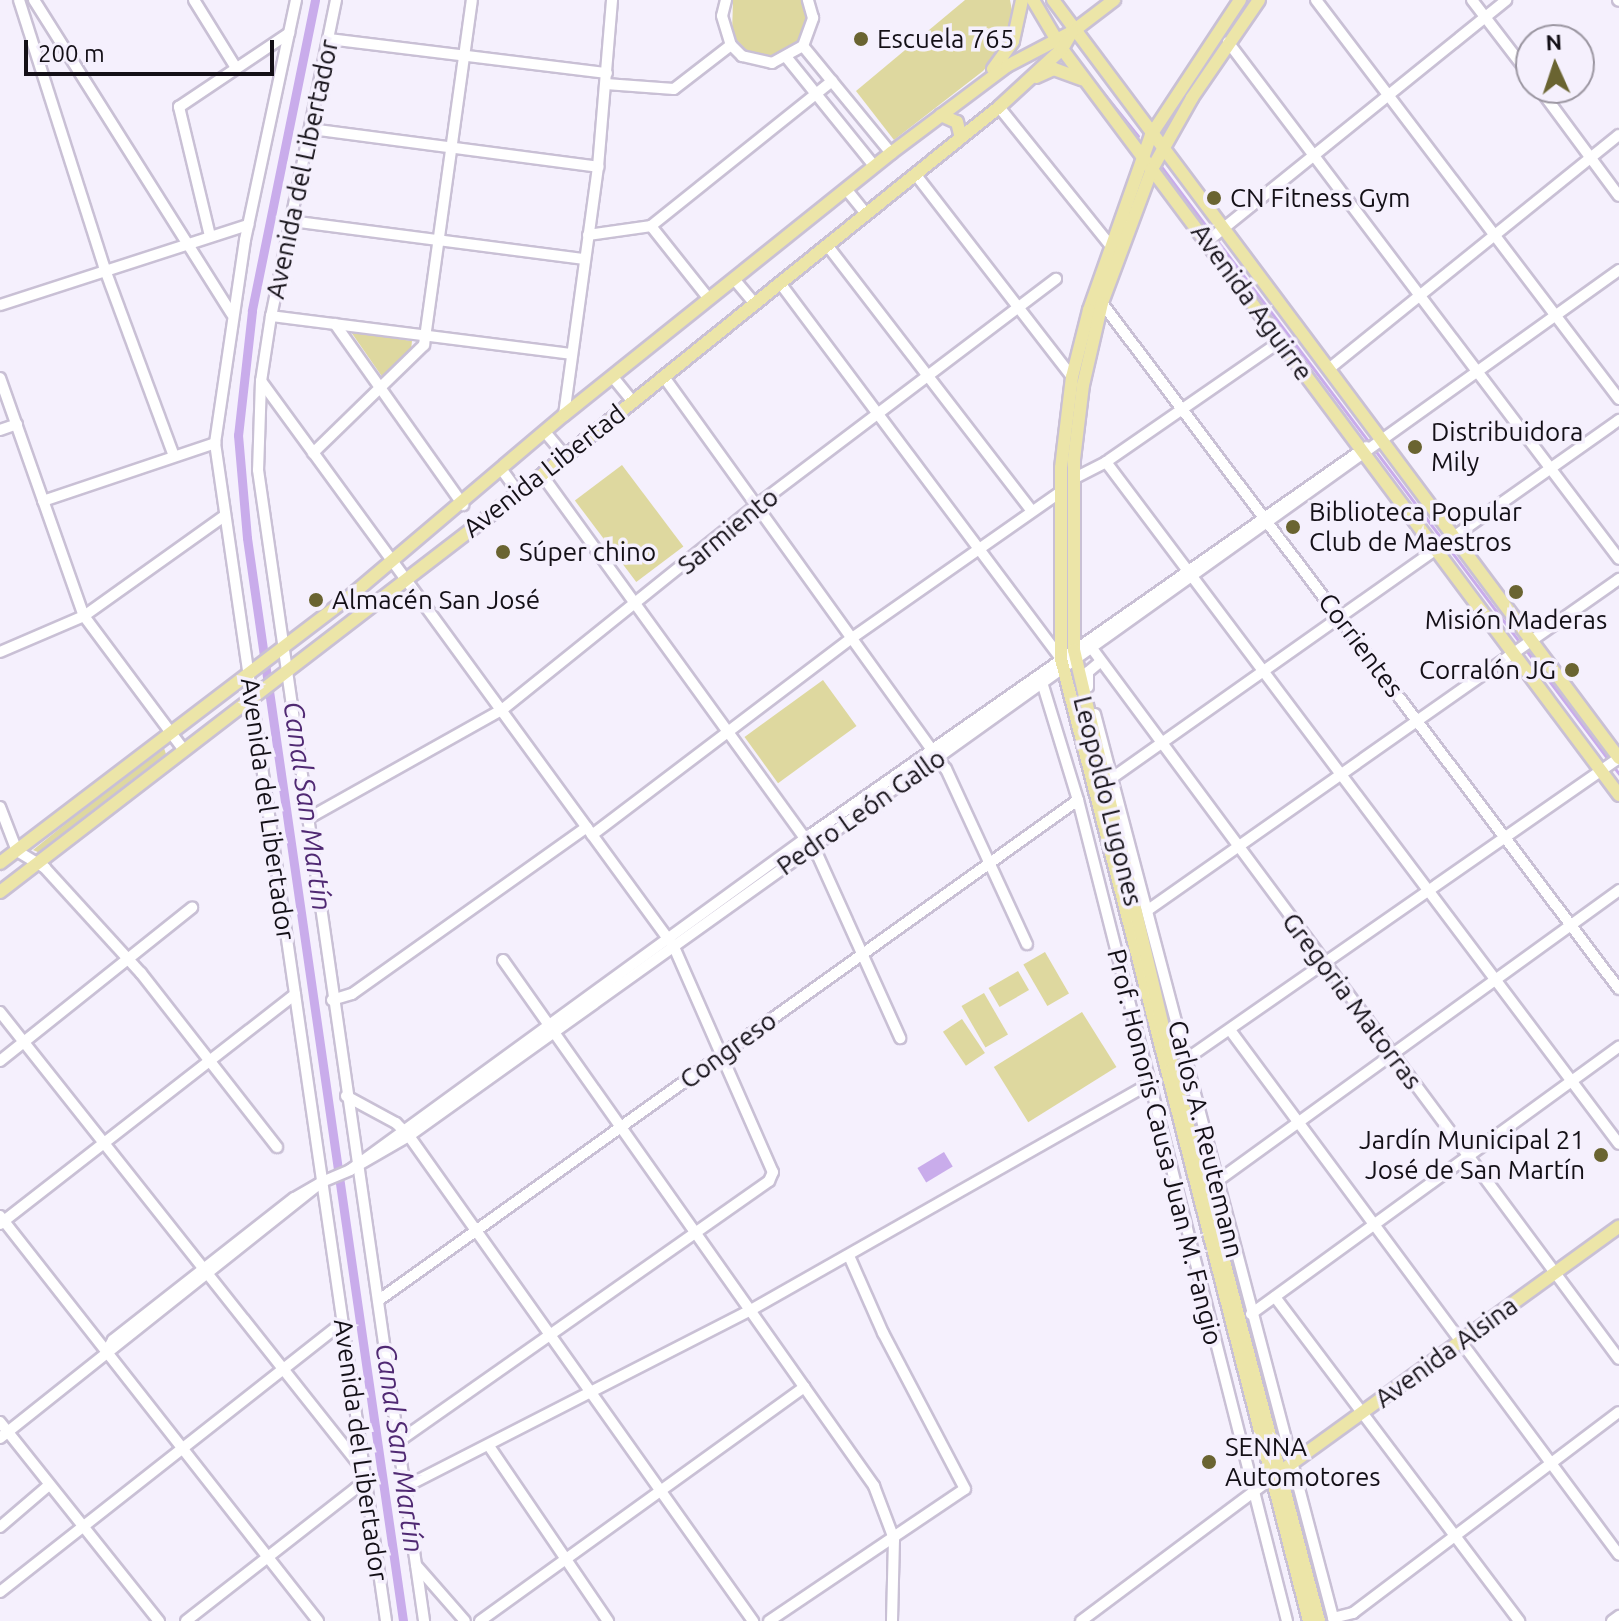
<!DOCTYPE html>
<meta charset="utf-8">
<style>
body{margin:0}
#map{position:relative;width:1619px;height:1621px;overflow:hidden;background:#f5f0fd;font-family:Ubuntu,sans-serif}
div>[style]{position:absolute}
[style*='--x']{left:calc(var(--x)*1px);top:calc(var(--y)*1px);width:calc(var(--w)*1px);rotate:calc(var(--a)*1deg)}
.green>*{inset:0;background:#ded89f;transform-origin:0 0}
.water>*{inset:0;background:#c9aceb;transform-origin:0 0}
.stream>*{height:3px;margin:-1.5px;padding:0 1.5px;transform-origin:1.5px;border-radius:1.5px;background:#c9aceb}
.canal>*{height:9px;margin:-4.5px;padding:0 4.5px;transform-origin:4.5px;border-radius:4.5px;background:#c9aceb}
.roads{filter:drop-shadow(2px 0 #c9c0d5) drop-shadow(-2px 0 #c9c0d5) drop-shadow(0 2px #c9c0d5) drop-shadow(0 -2px #c9c0d5)}
.minor>*{height:10px;margin:-5px;padding:0 5px;transform-origin:5px;border-radius:5px;background:#fff}
.major>*{height:12px;margin:-6px;padding:0 6px;transform-origin:6px;border-radius:6px;background:#ece5a8}
.dots>*{width:22px;height:22px;translate:-50% -50%;box-sizing:border-box;border:4px solid #f5f0fd;border-radius:50%}
span{translate:-50% -50%;white-space:nowrap;text-align:center;line-height:1.15;-webkit-text-stroke:7px #f5f0fd;paint-order:stroke}
.poi-label{font-size:26px;color:#141017}
.left{translate:0 -50%;text-align:left}
.right{translate:-100% -50%;text-align:right}
.street-label{font-size:26px;color:#141017}
.water-label{font-size:28px;color:#502973;font-style:italic}
.north{position:absolute;left:1515px;top:24px;width:80px;height:80px;box-sizing:border-box;background:#f5f0fd;border:2px solid #9b96a1;border-radius:50%;rotate:357deg;font-size:22px;font-weight:700;line-height:32px;text-align:center;color:#141017}
.north::after{content:'';display:block;margin:auto;width:28px;height:36px;background:#6a6431;clip-path:polygon(50% 0,100% 100%,50% 72%,0 100%)}
.scale{position:absolute;left:24px;top:40px;width:250px;height:36px;box-sizing:border-box;border:4px solid #141017;border-top:0;padding-left:10px;font-size:24px;line-height:28px;white-space:nowrap;color:#141017;-webkit-text-stroke:6px #f5f0fd;paint-order:stroke}
</style>
<div id="map">
<div class="green">
<div style="clip-path:polygon(733px 0,803px 0,808px 22px,805px 35px,797px 46px,774px 58px,749px 53px,732px 35px)"></div>
<div style="clip-path:polygon(965px 0,1010px 0,1013px 16px,1005px 46px,983px 71px,894px 140px,856px 91px)"></div>
<div style="clip-path:polygon(351px 332px,412px 341px,411px 350px,383px 378px)"></div>
<div style="left:622px;top:465px;width:102px;height:59px;rotate:53deg"></div>
<div style="left:823px;top:680px;width:57px;height:97px;rotate:54deg"></div>
<div style="clip-path:polygon(163px 745px,166px 754px,40px 853px,33px 850px)"></div>
<div style="left:1045px;top:952px;width:48px;height:25px;rotate:60deg"></div>
<div style="left:1018px;top:971px;width:22px;height:34px;rotate:60deg"></div>
<div style="left:984px;top:993px;width:48px;height:26px;rotate:60deg"></div>
<div style="left:1082px;top:1012px;width:65px;height:104px;rotate:58deg"></div>
<div style="left:962px;top:1019px;width:41px;height:23px;rotate:56deg"></div>
</div>
<div class="water">
<div style="left:944px;top:1152px;width:17px;height:31px;rotate:59deg"></div>
</div>
<div class="stream">
<div style="--x:1101;--y:90;--w:59;--a:51.2"></div>
<div style="--x:1160;--y:165;--w:600;--a:53"></div>
<div style="--x:1526;--y:650;--w:155;--a:53.1"></div>
</div>
<div class="canal">
<div style="--x:315;--y:0;--w:317;--a:101.5"></div>
<div style="--x:252;--y:311;--w:125;--a:96.4"></div>
<div style="--x:238;--y:435;--w:103;--a:85"></div>
<div style="--x:247;--y:538;--w:1094;--a:81.8"></div>
</div>
<div class="roads">
<div class="minor">
<div style="--x:19;--y:0;--w:280;--a:72.3"></div>
<div style="--x:104;--y:267;--w:199;--a:69.7"></div>
<div style="--x:34;--y:0;--w:371;--a:57.8"></div>
<div style="--x:194;--y:0;--w:78;--a:58.2"></div>
<div style="--x:296;--y:0;--w:245;--a:102"></div>
<div style="--x:245;--y:240;--w:205;--a:98.4"></div>
<div style="--x:215;--y:443;--w:1190;--a:81.74"></div>
<div style="--x:336;--y:0;--w:323;--a:101.6"></div>
<div style="--x:271;--y:316;--w:66;--a:98.7"></div>
<div style="--x:261;--y:381;--w:89;--a:91.9"></div>
<div style="--x:258;--y:470;--w:1163;--a:81.79"></div>
<div style="--x:726;--y:0;--w:16;--a:104"></div>
<div style="--x:722;--y:16;--w:30;--a:73"></div>
<div style="--x:731;--y:45;--w:16;--a:45"></div>
<div style="--x:742;--y:56;--w:31;--a:13"></div>
<div style="--x:772;--y:63;--w:35;--a:-29"></div>
<div style="--x:803;--y:46;--w:30;--a:-70"></div>
<div style="--x:813;--y:18;--w:19;--a:-106"></div>
<div style="--x:1316;--y:0;--w:501;--a:52.79"></div>
<div style="--x:1472;--y:0;--w:97;--a:52.5"></div>
<div style="--x:1618;--y:0;--w:1;--a:45"></div>
<div style="--x:329;--y:39;--w:280;--a:7"></div>
<div style="--x:1228;--y:42;--w:648;--a:52.9"></div>
<div style="--x:803;--y:46;--w:139;--a:50.6"></div>
<div style="--x:787;--y:58;--w:139;--a:51.1"></div>
<div style="--x:606;--y:84;--w:68;--a:4.2"></div>
<div style="--x:674;--y:89;--w:72;--a:-37.7"></div>
<div style="--x:1539;--y:88;--w:134;--a:53.5"></div>
<div style="--x:999;--y:107;--w:176;--a:51.2"></div>
<div style="--x:311;--y:129;--w:290;--a:7.5"></div>
<div style="--x:916;--y:175;--w:255;--a:52.3"></div>
<div style="--x:846;--y:189;--w:32;--a:51"></div>
<div style="--x:291;--y:221;--w:295;--a:7.4"></div>
<div style="--x:651;--y:226;--w:93;--a:51.5"></div>
<div style="--x:588;--y:235;--w:64;--a:-8.1"></div>
<div style="--x:651;--y:226;--w:232;--a:-38.7"></div>
<div style="--x:210;--y:236;--w:133;--a:-103.5"></div>
<div style="--x:179;--y:107;--w:133;--a:-33.9"></div>
<div style="--x:1209;--y:240;--w:382;--a:-38.9"></div>
<div style="--x:827;--y:245;--w:334;--a:52.4"></div>
<div style="--x:734;--y:279;--w:31;--a:50"></div>
<div style="--x:780;--y:283;--w:469;--a:53.2"></div>
<div style="--x:1102;--y:303;--w:859;--a:53"></div>
<div style="--x:0;--y:305;--w:261;--a:-17.9"></div>
<div style="--x:271;--y:316;--w:303;--a:7.2"></div>
<div style="--x:335;--y:324;--w:222;--a:54.7"></div>
<div style="--x:1330;--y:368;--w:371;--a:-38.9"></div>
<div style="--x:612;--y:376;--w:33;--a:51"></div>
<div style="--x:664;--y:377;--w:483;--a:54.3"></div>
<div style="--x:946;--y:769;--w:193;--a:65.2"></div>
<div style="--x:0;--y:378;--w:252;--a:70.6"></div>
<div style="--x:84;--y:616;--w:167;--a:53.3"></div>
<div style="--x:261;--y:381;--w:701;--a:53.88"></div>
<div style="--x:674;--y:947;--w:246;--a:66.3"></div>
<div style="--x:773;--y:1172;--w:10;--a:114"></div>
<div style="--x:769;--y:1181;--w:454;--a:144.9"></div>
<div style="--x:564;--y:415;--w:250;--a:-82.2"></div>
<div style="--x:598;--y:167;--w:168;--a:-85.2"></div>
<div style="--x:0;--y:430;--w:18;--a:-19"></div>
<div style="--x:545;--y:432;--w:31;--a:50"></div>
<div style="--x:1366;--y:447;--w:683;--a:145.08"></div>
<div style="--x:806;--y:838;--w:564;--a:143.94"></div>
<div style="--x:350;--y:1170;--w:68;--a:-30"></div>
<div style="--x:409;--y:1136;--w:1488;--a:-35.59"></div>
<div style="--x:313;--y:453;--w:155;--a:-44.2"></div>
<div style="--x:424;--y:345;--w:348;--a:-82.1"></div>
<div style="--x:1106;--y:462;--w:853;--a:53.05"></div>
<div style="--x:502;--y:470;--w:29;--a:54"></div>
<div style="--x:542;--y:475;--w:470;--a:54.1"></div>
<div style="--x:818;--y:856;--w:200;--a:65.7"></div>
<div style="--x:1073;--y:479;--w:37;--a:-27"></div>
<div style="--x:1106;--y:462;--w:213;--a:-34.7"></div>
<div style="--x:43;--y:501;--w:182;--a:-18.6"></div>
<div style="--x:1088;--y:643;--w:891;--a:53.44"></div>
<div style="--x:0;--y:652;--w:91;--a:-23.2"></div>
<div style="--x:84;--y:616;--w:172;--a:-35.5"></div>
<div style="--x:1041;--y:679;--w:127;--a:73"></div>
<div style="--x:1078;--y:800;--w:847;--a:75.72"></div>
<div style="--x:1088;--y:687;--w:15;--a:-90"></div>
<div style="--x:1088;--y:672;--w:16;--a:-40"></div>
<div style="--x:1095;--y:714;--w:938;--a:75.24"></div>
<div style="--x:1112;--y:778;--w:621;--a:-35.23"></div>
<div style="--x:0;--y:807;--w:47;--a:68.9"></div>
<div style="--x:17;--y:851;--w:33;--a:31"></div>
<div style="--x:45;--y:868;--w:142;--a:47.6"></div>
<div style="--x:141;--y:973;--w:221;--a:52"></div>
<div style="--x:309;--y:818;--w:223;--a:-29.3"></div>
<div style="--x:503;--y:709;--w:326;--a:-38.8"></div>
<div style="--x:757;--y:505;--w:375;--a:-37.1"></div>
<div style="--x:592;--y:835;--w:326;--a:-37.2"></div>
<div style="--x:852;--y:638;--w:253;--a:-35"></div>
<div style="--x:1148;--y:910;--w:576;--a:-35.1"></div>
<div style="--x:503;--y:960;--w:644;--a:54.8"></div>
<div style="--x:874;--y:1486;--w:57;--a:69.3"></div>
<div style="--x:894;--y:1539;--w:82;--a:91.4"></div>
<div style="--x:332;--y:1000;--w:21;--a:-17"></div>
<div style="--x:352;--y:994;--w:288;--a:-35.4"></div>
<div style="--x:0;--y:1012;--w:586;--a:51.58"></div>
<div style="--x:1230;--y:1030;--w:653;--a:53.46"></div>
<div style="--x:1185;--y:1060;--w:529;--a:-34.83"></div>
<div style="--x:0;--y:1061;--w:246;--a:-38.6"></div>
<div style="--x:346;--y:1096;--w:57;--a:28.4"></div>
<div style="--x:396;--y:1123;--w:18;--a:45"></div>
<div style="--x:409;--y:1136;--w:595;--a:54.65"></div>
<div style="--x:322;--y:1182;--w:30;--a:-23"></div>
<div style="--x:1216;--y:1182;--w:498;--a:-35.9"></div>
<div style="--x:0;--y:1216;--w:515;--a:51.86"></div>
<div style="--x:0;--y:1224;--w:374;--a:-37.9"></div>
<div style="--x:1275;--y:1297;--w:406;--a:53"></div>
<div style="--x:379;--y:1300;--w:859;--a:-35.58"></div>
<div style="--x:1251;--y:1314;--w:455;--a:-36"></div>
<div style="--x:0;--y:1422;--w:255;--a:51.4"></div>
<div style="--x:0;--y:1438;--w:411;--a:-38.5"></div>
<div style="--x:322;--y:1182;--w:32;--a:150"></div>
<div style="--x:294;--y:1198;--w:230;--a:141.9"></div>
<div style="--x:113;--y:1340;--w:13;--a:119"></div>
<div style="--x:489;--y:1446;--w:212;--a:55.8"></div>
<div style="--x:405;--y:1487;--w:389;--a:-27.1"></div>
<div style="--x:751;--y:1310;--w:458;--a:-29.6"></div>
<div style="--x:0;--y:1527;--w:65;--a:-40.6"></div>
<div style="--x:416;--y:1565;--w:74;--a:48.8"></div>
<div style="--x:0;--y:1592;--w:435;--a:-38.2"></div>
<div style="--x:1333;--y:1618;--w:21;--a:-14"></div>
<div style="--x:1353;--y:1613;--w:333;--a:-37.1"></div>
<div style="--x:186;--y:1621;--w:216;--a:-38"></div>
<div style="--x:356;--y:1488;--w:11;--a:-15"></div>
<div style="--x:480;--y:1621;--w:400;--a:-35.8"></div>
<div style="--x:769;--y:1621;--w:236;--a:-34"></div>
<div style="--x:965;--y:1489;--w:176;--a:-117.7"></div>
<div style="--x:883;--y:1333;--w:84;--a:-113.8"></div>
<div style="--x:1081;--y:1621;--w:239;--a:-36.8"></div>
<div style="--x:1612;--y:1621;--w:9;--a:-36"></div>
</div>
<div class="major">
<div style="--x:1033;--y:0;--w:57;--a:59.4"></div>
<div style="--x:1062;--y:49;--w:931;--a:53.25"></div>
<div style="--x:1053;--y:0;--w:946;--a:53.25"></div>
<div style="--x:1240;--y:0;--w:162;--a:123.4"></div>
<div style="--x:1151;--y:135;--w:186;--a:109.5"></div>
<div style="--x:1089;--y:310;--w:69;--a:104.2"></div>
<div style="--x:1072;--y:377;--w:92;--a:96.9"></div>
<div style="--x:1061;--y:468;--w:191;--a:90"></div>
<div style="--x:1061;--y:659;--w:993;--a:75.54"></div>
<div style="--x:1259;--y:0;--w:119;--a:124.4"></div>
<div style="--x:1192;--y:98;--w:81;--a:119.4"></div>
<div style="--x:1152;--y:169;--w:143;--a:110.5"></div>
<div style="--x:1102;--y:303;--w:84;--a:103"></div>
<div style="--x:1083;--y:385;--w:75;--a:96.9"></div>
<div style="--x:1074;--y:459;--w:191;--a:90"></div>
<div style="--x:1074;--y:650;--w:430;--a:76.7"></div>
<div style="--x:1173;--y:1068;--w:572;--a:75.21"></div>
<div style="--x:993;--y:69;--w:34;--a:-54"></div>
<div style="--x:1013;--y:41;--w:42;--a:-77.6"></div>
<div style="--x:1036;--y:77;--w:20;--a:-24"></div>
<div style="--x:1054;--y:69;--w:30;--a:20"></div>
<div style="--x:941;--y:115;--w:17;--a:24"></div>
<div style="--x:957;--y:122;--w:16;--a:76"></div>
<div style="--x:0;--y:863;--w:437;--a:-37.3"></div>
<div style="--x:348;--y:598;--w:283;--a:-40.3"></div>
<div style="--x:564;--y:415;--w:419;--a:-38.7"></div>
<div style="--x:891;--y:153;--w:145;--a:-36.9"></div>
<div style="--x:1007;--y:66;--w:73;--a:-27.6"></div>
<div style="--x:1072;--y:32;--w:53;--a:-37.3"></div>
<div style="--x:0;--y:892;--w:684;--a:-37.57"></div>
<div style="--x:542;--y:475;--w:587;--a:-38.84"></div>
<div style="--x:999;--y:107;--w:86;--a:-42.6"></div>
<div style="--x:1062;--y:49;--w:20;--a:-60"></div>
<div style="--x:1277;--y:1474;--w:422;--a:-35.9"></div>
</div>
</div>
<div class="dots">
<div style="left:861px;top:39px;background:#6a6431"></div>
<div style="left:1214px;top:198px;background:#6a6431"></div>
<div style="left:1415px;top:447px;background:#6a6431"></div>
<div style="left:1293px;top:527px;background:#6a6431"></div>
<div style="left:503px;top:552px;background:#6a6431"></div>
<div style="left:1516px;top:592px;background:#6a6431"></div>
<div style="left:316px;top:600px;background:#6a6431"></div>
<div style="left:1572px;top:670px;background:#6a6431"></div>
<div style="left:1601px;top:1155px;background:#6a6431"></div>
<div style="left:1209px;top:1462px;background:#6a6431"></div>
</div>
<div class="poi-label">
<span class="left" style="left:877px;top:39px">Escuela 765</span>
<span class="left" style="left:1230px;top:198px">CN Fitness Gym</span>
<span class="left" style="left:1431px;top:447px">Distribuidora<br>Mily</span>
<span class="left" style="left:1309px;top:527px">Biblioteca Popular<br>Club de Maestros</span>
<span class="left" style="left:519px;top:552px">Súper chino</span>
<span class="left" style="left:332px;top:600px">Almacén San José</span>
<span style="left:1516px;top:620px">Misión Maderas</span>
<span class="right" style="left:1556px;top:670px">Corralón JG</span>
<span class="right" style="left:1585px;top:1155px">Jardín Municipal 21<br>José de San Martín</span>
<span class="left" style="left:1225px;top:1462px">SENNA<br>Automotores</span>
</div>
<div class="street-label">
<span style="left:302px;top:169px;rotate:-78deg">Avenida del Libertador</span>
<span style="left:1252px;top:302px;rotate:54deg">Avenida Aguirre</span>
<span style="left:544px;top:471px;rotate:-38deg">Avenida Libertad</span>
<span style="left:728px;top:531px;rotate:-39deg">Sarmiento</span>
<span style="left:1361px;top:645px;rotate:53deg">Corrientes</span>
<span style="left:1108px;top:801px;rotate:76deg">Leopoldo Lugones</span>
<span style="left:268px;top:809px;rotate:82deg">Avenida del Libertador</span>
<span style="left:861px;top:812px;rotate:-35deg">Pedro León Gallo</span>
<span style="left:1352px;top:1001px;rotate:53deg">Gregoria Matorras</span>
<span style="left:728px;top:1050px;rotate:-36deg">Congreso</span>
<span style="left:1206px;top:1139px;rotate:76deg">Carlos A. Reutemann</span>
<span style="left:1165px;top:1147px;rotate:76deg">Prof. Honoris Causa Juan M. Fangio</span>
<span style="left:1446px;top:1352px;rotate:-36deg">Avenida Alsina</span>
<span style="left:361px;top:1450px;rotate:82deg">Avenida del Libertador</span>
</div>
<div class="water-label">
<span style="left:308px;top:806px;rotate:82deg">Canal San Martín</span>
<span style="left:400px;top:1448px;rotate:82deg">Canal San Martín</span>
</div>
<div class="north">N</div>
<div class="scale">200 m</div>
</div>
